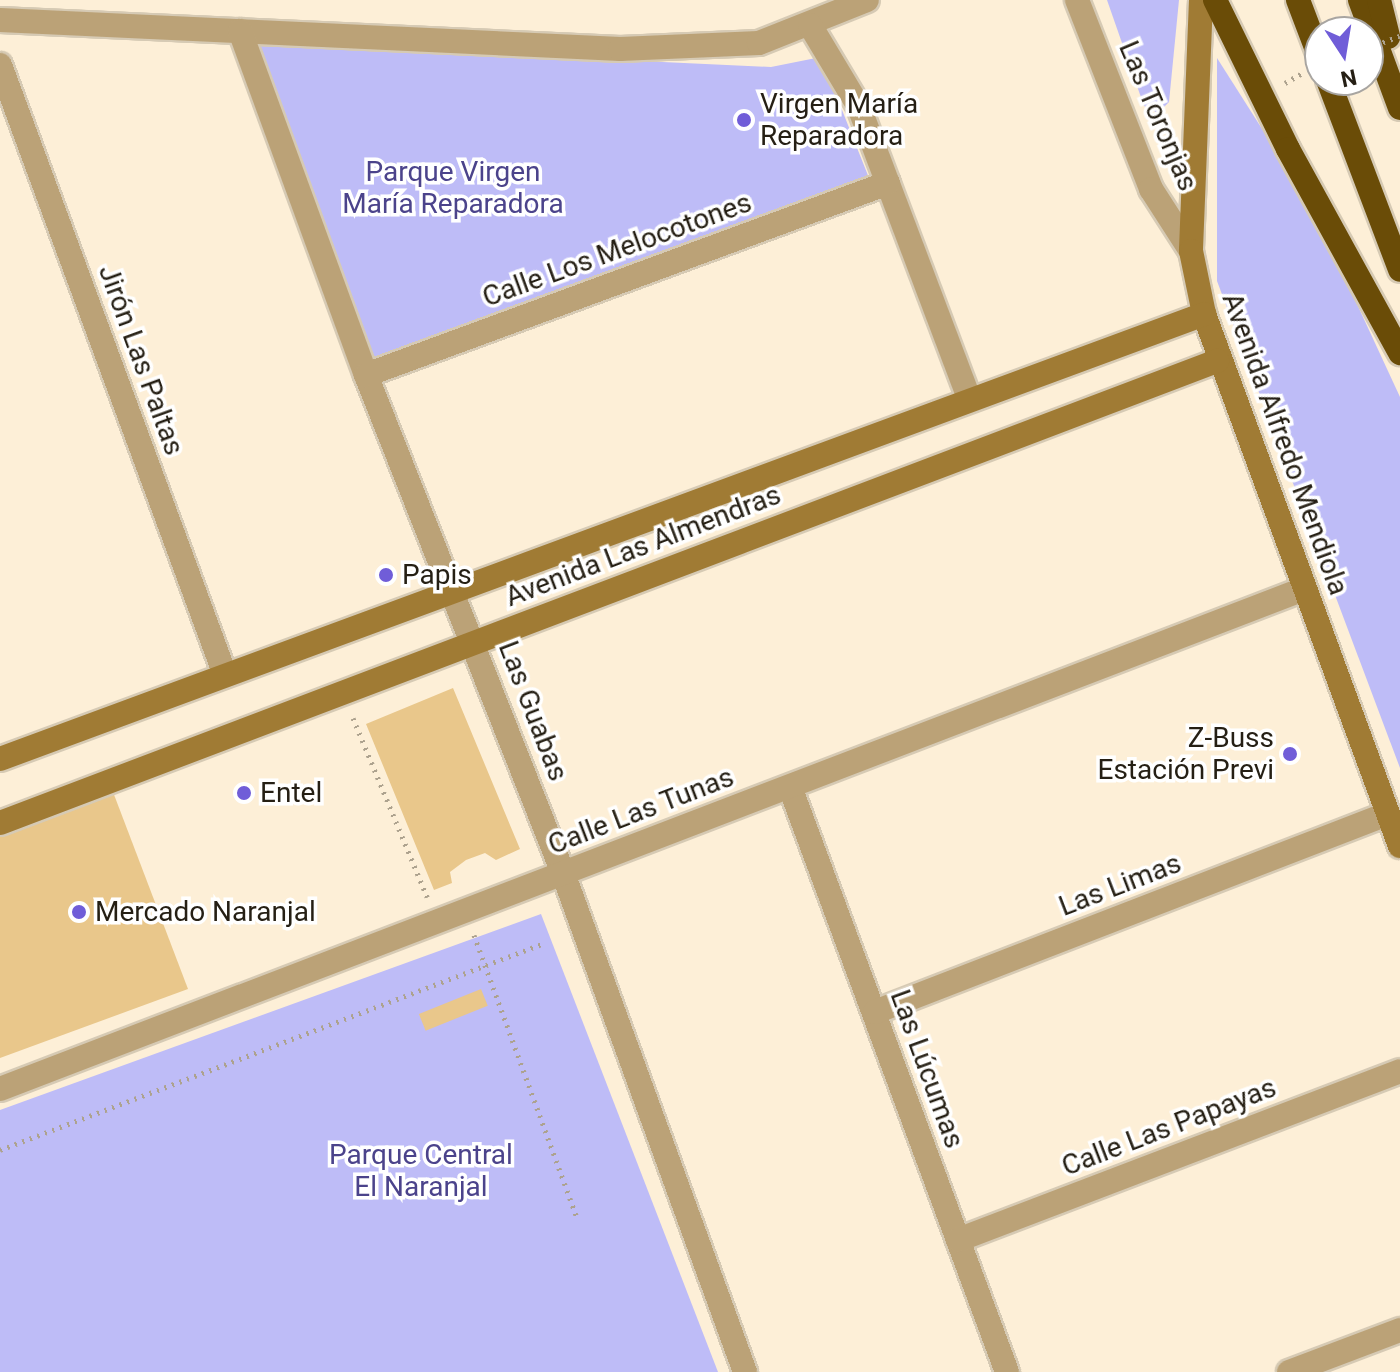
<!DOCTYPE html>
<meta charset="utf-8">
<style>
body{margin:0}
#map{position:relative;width:1400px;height:1372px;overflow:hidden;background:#fdefd7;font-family:Roboto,sans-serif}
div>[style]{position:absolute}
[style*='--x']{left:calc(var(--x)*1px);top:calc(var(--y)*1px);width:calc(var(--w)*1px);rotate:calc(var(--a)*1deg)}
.green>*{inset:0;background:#bebcf7}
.building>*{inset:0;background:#e9c78b;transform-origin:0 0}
.path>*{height:5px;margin-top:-2.5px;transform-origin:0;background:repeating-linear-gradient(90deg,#ada28e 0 2px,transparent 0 8px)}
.roads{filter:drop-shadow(2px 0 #d6cab4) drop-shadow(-2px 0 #d6cab4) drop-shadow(0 2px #d6cab4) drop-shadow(0 -2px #d6cab4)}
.street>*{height:24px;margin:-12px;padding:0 12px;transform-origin:12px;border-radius:12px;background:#bba277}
.secondary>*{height:24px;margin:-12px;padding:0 12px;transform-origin:12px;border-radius:12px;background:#a07b34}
.highway>*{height:24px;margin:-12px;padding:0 12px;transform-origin:12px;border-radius:12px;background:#6a4c07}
.path-bridge>*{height:5px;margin-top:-2.5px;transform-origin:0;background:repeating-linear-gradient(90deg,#ada28e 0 2px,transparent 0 8px)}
.dots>*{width:22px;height:22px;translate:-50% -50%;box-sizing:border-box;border:4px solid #fff;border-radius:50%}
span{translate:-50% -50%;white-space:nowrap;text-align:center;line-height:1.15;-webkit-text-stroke:7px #fff;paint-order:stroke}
.poi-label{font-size:28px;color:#251f14}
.left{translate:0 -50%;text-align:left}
.right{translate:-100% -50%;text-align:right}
.street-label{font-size:28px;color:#251f14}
.park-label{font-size:28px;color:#4b438b}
.north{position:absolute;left:1304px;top:16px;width:80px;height:80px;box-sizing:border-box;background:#fff;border:2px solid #a8a5a1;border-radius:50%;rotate:168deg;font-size:22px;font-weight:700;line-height:32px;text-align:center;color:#251f14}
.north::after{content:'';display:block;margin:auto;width:28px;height:36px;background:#705dd8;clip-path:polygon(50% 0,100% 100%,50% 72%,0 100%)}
</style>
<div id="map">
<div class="green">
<div style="clip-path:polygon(1107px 0,1179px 0,1169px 102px,1158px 113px,1144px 106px)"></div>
<div style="clip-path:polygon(254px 43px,771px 67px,821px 57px,869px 178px,374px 359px)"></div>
<div style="clip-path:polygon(1217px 58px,1313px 209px,1400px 397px,1400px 768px,1217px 281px)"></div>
<div style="clip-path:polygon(541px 914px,718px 1372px,0 1372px,0 1110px)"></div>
</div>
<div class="building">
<div style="clip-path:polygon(453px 688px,520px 849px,496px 860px,485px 853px,466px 860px,450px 872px,452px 883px,434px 890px,366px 724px)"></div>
<div style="clip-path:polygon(113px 792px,188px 989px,0 1058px,0 835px)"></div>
<div style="left:481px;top:989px;width:18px;height:67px;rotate:68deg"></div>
</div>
<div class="path">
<div style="--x:1285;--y:83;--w:20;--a:-30"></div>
<div style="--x:353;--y:718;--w:194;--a:67.5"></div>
<div style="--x:474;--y:935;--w:303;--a:70"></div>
<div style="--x:0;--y:1150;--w:580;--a:-20.81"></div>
</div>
<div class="roads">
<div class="street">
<div style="--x:1077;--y:0;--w:203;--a:68.6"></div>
<div style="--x:1151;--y:189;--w:74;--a:57.2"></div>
<div style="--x:0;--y:20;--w:621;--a:2.68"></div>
<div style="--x:620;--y:49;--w:139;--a:-2.5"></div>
<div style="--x:759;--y:43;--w:116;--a:-21.7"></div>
<div style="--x:810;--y:25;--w:96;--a:59.1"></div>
<div style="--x:859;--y:107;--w:313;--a:69.3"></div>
<div style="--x:240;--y:31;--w:366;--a:69.9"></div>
<div style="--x:366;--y:375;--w:536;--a:68.42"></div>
<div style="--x:563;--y:873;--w:531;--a:69.96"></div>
<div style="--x:0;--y:65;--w:650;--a:69.75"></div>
<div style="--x:366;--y:375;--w:556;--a:-20.19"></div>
<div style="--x:790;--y:787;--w:624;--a:69.65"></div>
<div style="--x:875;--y:1012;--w:549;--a:-21.14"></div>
<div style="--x:0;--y:1089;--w:1397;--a:-20.98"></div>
<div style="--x:958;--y:1240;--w:473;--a:-20.9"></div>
<div style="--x:1289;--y:1372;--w:119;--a:-20.7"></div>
</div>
<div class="secondary">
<div style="--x:1201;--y:0;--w:251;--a:92.3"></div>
<div style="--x:1191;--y:251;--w:64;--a:78.3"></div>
<div style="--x:1204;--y:314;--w:567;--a:69.78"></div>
<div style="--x:0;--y:759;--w:1284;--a:-20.28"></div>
<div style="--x:0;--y:823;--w:1302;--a:-20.79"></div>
</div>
<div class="highway">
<div style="--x:1215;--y:0;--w:166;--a:63.9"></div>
<div style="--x:1288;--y:149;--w:233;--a:61.2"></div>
<div style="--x:1298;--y:0;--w:62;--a:69.2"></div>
<div style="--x:1360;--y:0;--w:115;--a:69.7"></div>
<div style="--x:1379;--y:0;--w:38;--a:76"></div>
<div style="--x:1328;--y:80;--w:203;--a:69.2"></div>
</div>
</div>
<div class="path-bridge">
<div style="--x:1368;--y:48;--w:34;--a:-21"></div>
</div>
<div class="dots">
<div style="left:744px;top:120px;background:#705dd8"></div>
<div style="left:386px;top:575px;background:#705dd8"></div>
<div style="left:1290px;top:754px;background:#705dd8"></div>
<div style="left:244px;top:793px;background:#705dd8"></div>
<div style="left:79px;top:912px;background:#705dd8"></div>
</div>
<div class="poi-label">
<span class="left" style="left:760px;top:120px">Virgen María<br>Reparadora</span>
<span class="left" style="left:402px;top:575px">Papis</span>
<span class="right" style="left:1274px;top:754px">Z-Buss<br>Estación Previ</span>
<span class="left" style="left:260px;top:793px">Entel</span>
<span class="left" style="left:95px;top:912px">Mercado Naranjal</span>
</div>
<div class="street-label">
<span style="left:1158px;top:116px;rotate:67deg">Las Toronjas</span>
<span style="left:617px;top:250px;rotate:-20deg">Calle Los Melocotones</span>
<span style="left:141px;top:360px;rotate:70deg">Jirón Las Paltas</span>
<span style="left:1285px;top:444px;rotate:70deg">Avenida Alfredo Mendiola</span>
<span style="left:643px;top:546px;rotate:-21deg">Avenida Las Almendras</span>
<span style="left:533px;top:711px;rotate:69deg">Las Guabas</span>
<span style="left:641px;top:811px;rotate:-21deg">Calle Las Tunas</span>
<span style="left:1120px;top:885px;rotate:-21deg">Las Limas</span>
<span style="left:927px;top:1069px;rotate:70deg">Las Lúcumas</span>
<span style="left:1169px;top:1127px;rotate:-21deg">Calle Las Papayas</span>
</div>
<div class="park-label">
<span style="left:453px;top:188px">Parque Virgen<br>María Reparadora</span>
<span style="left:421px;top:1171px">Parque Central<br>El Naranjal</span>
</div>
<div class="north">N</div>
</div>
